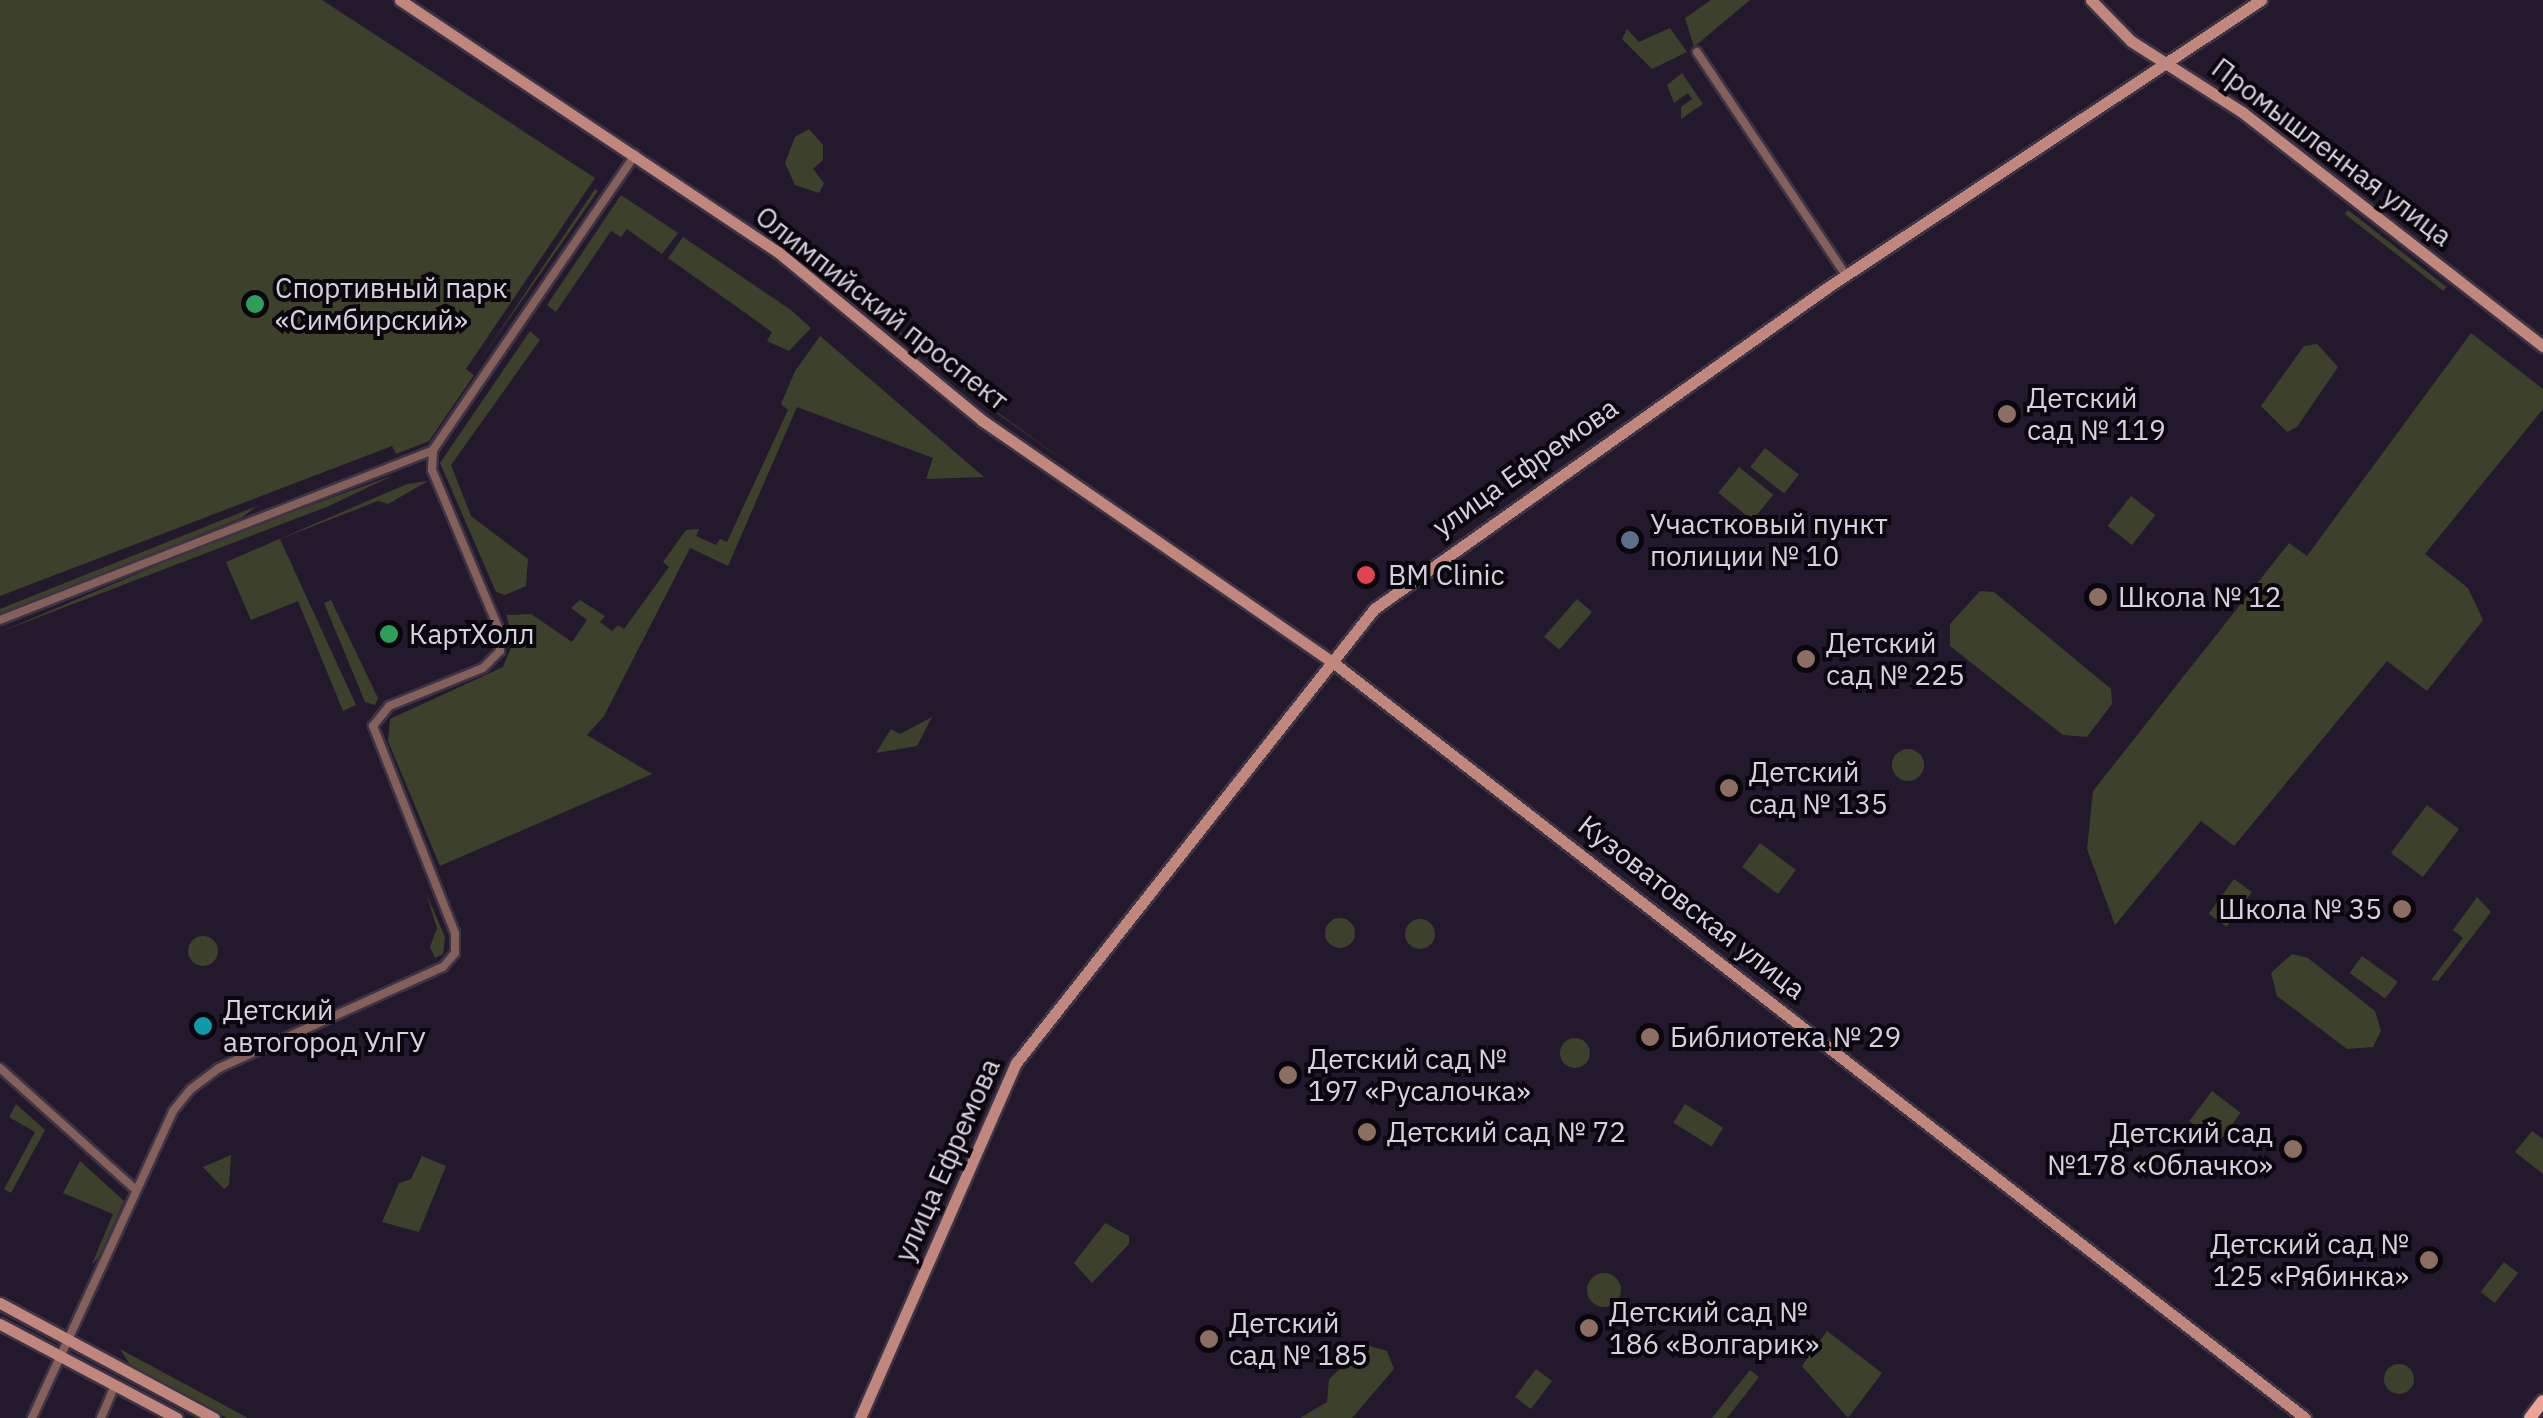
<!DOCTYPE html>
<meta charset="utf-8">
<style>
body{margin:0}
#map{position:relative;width:2543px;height:1418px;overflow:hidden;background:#23192c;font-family:"IBM Plex Sans",sans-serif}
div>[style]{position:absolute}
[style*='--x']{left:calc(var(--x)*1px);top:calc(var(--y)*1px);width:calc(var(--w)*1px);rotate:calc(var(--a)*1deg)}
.green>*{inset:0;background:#3d402b;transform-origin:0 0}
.round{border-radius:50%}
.roads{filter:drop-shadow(2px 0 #3c3345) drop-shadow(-2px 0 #3c3345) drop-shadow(0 2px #3c3345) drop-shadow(0 -2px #3c3345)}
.street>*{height:8px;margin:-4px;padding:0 4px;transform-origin:4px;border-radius:4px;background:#85605a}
.secondary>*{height:11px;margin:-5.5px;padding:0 5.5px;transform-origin:5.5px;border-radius:5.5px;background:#c1867c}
.primary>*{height:12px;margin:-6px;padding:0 6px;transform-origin:6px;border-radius:6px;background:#efa396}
.dots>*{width:28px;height:28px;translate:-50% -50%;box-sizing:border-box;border:5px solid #0a060e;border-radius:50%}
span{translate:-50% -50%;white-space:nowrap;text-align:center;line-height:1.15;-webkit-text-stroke:8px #0a060e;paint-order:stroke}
.street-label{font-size:28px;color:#d7d1de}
.poi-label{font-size:28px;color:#d7d1de}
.left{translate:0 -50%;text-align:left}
.right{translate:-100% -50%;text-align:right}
</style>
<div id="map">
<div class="green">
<div style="clip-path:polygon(0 0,322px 0,595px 178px,466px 369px,474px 375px,429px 441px,396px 454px,392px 446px,0 596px)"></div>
<div style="clip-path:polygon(1711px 0,1750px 0,1694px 47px,1685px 18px)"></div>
<div style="clip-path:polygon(1670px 28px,1687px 52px,1652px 69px,1622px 39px,1627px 29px,1639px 42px)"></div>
<div style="clip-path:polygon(1682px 73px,1703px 104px,1681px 119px,1681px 107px,1692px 99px,1688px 93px,1674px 103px,1667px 85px)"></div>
<div style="clip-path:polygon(809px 129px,823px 145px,823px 160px,813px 169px,824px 183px,819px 193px,795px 185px,785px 163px,795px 137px)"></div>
<div style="clip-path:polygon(595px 189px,598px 191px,477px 365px)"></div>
<div style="clip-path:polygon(621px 195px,678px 233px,662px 254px,627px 229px,621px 237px,611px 231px,556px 312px,547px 305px)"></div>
<div style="left:2348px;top:210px;width:125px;height:5px;rotate:38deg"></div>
<div style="clip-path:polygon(683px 237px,791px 310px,811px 328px,789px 351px,767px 341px,772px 332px,668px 258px)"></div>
<div style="clip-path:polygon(787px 237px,979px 399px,1081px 473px,970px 394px)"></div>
<div style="clip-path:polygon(530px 331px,540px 340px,451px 465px,471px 516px,528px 559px,526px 586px,505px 595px,496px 592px,440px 463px)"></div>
<div style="clip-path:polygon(2471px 333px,2543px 389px,2543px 409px,2425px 554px,2468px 588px,2483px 620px,2427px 691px,2387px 661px,2234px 846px,2201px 821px,2115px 925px,2087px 849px,2093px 791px,2289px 543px,2307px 556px)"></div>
<div style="clip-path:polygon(820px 336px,984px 477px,926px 479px,933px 458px,797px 407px,728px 566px,690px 548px,604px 716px,587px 735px,652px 774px,440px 866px,388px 741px,390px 719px,503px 667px,514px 640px,506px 615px,531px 614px,572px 642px,587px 620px,571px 608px,580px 600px,605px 616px,600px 622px,612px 631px,618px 625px,624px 629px,669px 567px,663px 562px,686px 530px,699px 529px,696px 536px,716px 545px,720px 539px,727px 542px,788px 410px,781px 404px,795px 371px)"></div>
<div style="clip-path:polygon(2317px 344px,2338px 367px,2297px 427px,2287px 432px,2261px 406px,2304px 346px)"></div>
<div style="left:1765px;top:448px;width:43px;height:24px;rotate:38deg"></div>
<div style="left:1739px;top:467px;width:44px;height:33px;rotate:39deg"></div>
<div style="clip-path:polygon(394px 475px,329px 506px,0 632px,226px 536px)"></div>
<div style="clip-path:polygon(428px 481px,388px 504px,378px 501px,280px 539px,356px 705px,343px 711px,298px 601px,251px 620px,226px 562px,407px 484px)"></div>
<div style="left:2131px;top:496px;width:31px;height:38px;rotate:38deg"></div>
<div style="clip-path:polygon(257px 506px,241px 518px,0 615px,0 609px)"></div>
<div style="clip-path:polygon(1980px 591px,1994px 592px,2111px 689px,2112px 704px,2087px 737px,2063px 735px,1950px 646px,1950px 624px)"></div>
<div style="left:1577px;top:599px;width:20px;height:50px;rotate:41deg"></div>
<div style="clip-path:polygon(331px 600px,378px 698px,375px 705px,365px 702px,324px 603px)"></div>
<div style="clip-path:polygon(932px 717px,917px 746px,876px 753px,891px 729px,900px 734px)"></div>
<div class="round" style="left:1892px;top:749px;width:32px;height:32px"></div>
<div style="left:2427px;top:805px;width:40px;height:60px;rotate:37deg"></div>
<div style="left:1760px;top:843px;width:45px;height:30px;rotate:37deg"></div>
<div style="left:2234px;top:879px;width:22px;height:43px;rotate:36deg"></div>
<div style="clip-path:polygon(426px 893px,445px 937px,443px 954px,359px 995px,435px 958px,430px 947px,437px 928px)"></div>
<div style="clip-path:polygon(2477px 897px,2491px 912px,2438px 981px,2431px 980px,2463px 938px,2453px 930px)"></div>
<div class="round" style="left:1325px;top:918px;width:30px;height:30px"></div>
<div class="round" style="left:1405px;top:919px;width:30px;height:30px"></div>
<div class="round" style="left:188px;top:936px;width:30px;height:30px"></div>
<div style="clip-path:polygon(2292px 954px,2308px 958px,2375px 1011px,2381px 1031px,2373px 1047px,2347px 1049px,2277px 996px,2271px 973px)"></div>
<div style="left:2362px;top:956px;width:44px;height:21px;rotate:36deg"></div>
<div class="round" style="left:1560px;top:1038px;width:30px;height:30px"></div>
<div style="left:2212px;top:1091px;width:36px;height:38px;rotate:37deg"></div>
<div style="clip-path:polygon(16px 1104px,45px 1130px,11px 1193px,4px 1189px,35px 1132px,9px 1117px)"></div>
<div style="left:1685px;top:1104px;width:45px;height:22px;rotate:32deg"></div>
<div style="clip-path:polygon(2532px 1131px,2543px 1139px,2543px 1174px,2515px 1152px)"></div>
<div style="clip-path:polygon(231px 1155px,229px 1185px,224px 1189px,203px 1167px)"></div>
<div style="clip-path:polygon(422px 1156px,446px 1166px,419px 1232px,382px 1222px,399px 1183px,411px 1179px)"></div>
<div style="clip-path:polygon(80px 1161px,124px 1201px,99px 1257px,92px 1264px,113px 1214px,63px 1193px)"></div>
<div style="clip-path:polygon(1105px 1223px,1129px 1236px,1129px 1244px,1092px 1283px,1074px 1263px)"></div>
<div style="left:2504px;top:1262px;width:18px;height:38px;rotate:38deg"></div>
<div class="round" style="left:1587px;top:1273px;width:34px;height:34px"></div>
<div style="clip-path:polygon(1827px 1331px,1882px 1373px,1848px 1418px,1802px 1366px)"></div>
<div style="clip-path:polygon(1366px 1345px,1387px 1351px,1394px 1369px,1352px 1418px,1300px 1418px,1327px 1402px,1329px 1379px)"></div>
<div style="clip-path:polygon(120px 1349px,248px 1418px,227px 1418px,130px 1365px)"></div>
<div class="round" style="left:2384px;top:1364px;width:30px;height:30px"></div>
<div style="left:1536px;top:1369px;width:20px;height:35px;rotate:37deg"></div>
<div style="clip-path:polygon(1750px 1370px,1759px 1377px,1727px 1418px,1712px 1418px)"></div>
</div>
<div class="roads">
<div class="street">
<div style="--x:1697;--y:52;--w:268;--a:56.3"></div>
<div style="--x:0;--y:620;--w:465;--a:-21.4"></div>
<div style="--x:0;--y:1068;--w:183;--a:41.9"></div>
<div style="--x:32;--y:1418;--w:338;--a:-65.3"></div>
<div style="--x:173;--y:1111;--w:28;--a:-51"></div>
<div style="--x:191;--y:1089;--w:35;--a:-37"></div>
<div style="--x:219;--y:1068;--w:246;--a:-24.3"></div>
<div style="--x:443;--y:967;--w:18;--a:-49"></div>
<div style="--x:455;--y:953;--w:20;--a:-90"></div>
<div style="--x:455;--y:933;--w:223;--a:-111.6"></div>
<div style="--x:373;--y:726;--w:26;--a:-51"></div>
<div style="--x:389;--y:706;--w:101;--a:-22"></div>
<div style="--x:483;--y:668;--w:24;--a:-45"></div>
<div style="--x:500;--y:651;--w:24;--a:-95"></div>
<div style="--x:498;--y:627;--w:170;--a:-112.8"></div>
<div style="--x:432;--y:470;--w:20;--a:-87"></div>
<div style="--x:433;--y:450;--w:358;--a:-55.6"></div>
<div style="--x:101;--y:1418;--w:36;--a:-67"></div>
</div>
<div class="secondary">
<div style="--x:400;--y:0;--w:454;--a:33.7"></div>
<div style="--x:778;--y:252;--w:266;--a:39.5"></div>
<div style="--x:983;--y:421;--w:421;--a:34.6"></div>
<div style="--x:1330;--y:660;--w:1235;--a:37.86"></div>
<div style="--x:2091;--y:0;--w:57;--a:45.7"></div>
<div style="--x:2131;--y:41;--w:132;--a:32.6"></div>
<div style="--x:2242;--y:112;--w:381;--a:37.9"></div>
<div style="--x:0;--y:1303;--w:243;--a:28.3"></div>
<div style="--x:0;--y:1324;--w:200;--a:28"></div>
<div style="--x:860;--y:1418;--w:388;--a:-66.3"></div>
<div style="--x:1016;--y:1063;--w:578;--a:-51.74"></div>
<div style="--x:1374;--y:609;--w:560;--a:-35.34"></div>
<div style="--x:1831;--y:285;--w:516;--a:-33.54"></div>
</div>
<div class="primary">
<div style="--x:2530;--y:1418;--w:21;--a:-53"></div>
</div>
</div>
<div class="dots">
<div style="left:255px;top:304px;background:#2e9e5b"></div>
<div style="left:2007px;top:414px;background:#8d6e63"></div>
<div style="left:1630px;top:540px;background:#5c6f8a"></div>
<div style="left:1366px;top:575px;background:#e0444e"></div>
<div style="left:2098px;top:597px;background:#8d6e63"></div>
<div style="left:389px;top:634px;background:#2e9e5b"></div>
<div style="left:1806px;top:659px;background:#8d6e63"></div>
<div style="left:1729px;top:788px;background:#8d6e63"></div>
<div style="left:2402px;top:909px;background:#8d6e63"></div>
<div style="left:203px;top:1026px;background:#0f9aa8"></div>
<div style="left:1650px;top:1037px;background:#8d6e63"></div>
<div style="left:1288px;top:1075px;background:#8d6e63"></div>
<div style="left:1367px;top:1132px;background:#8d6e63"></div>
<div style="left:2293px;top:1149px;background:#8d6e63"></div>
<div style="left:2429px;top:1260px;background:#8d6e63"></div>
<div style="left:1589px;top:1328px;background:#8d6e63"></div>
<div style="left:1209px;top:1339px;background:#8d6e63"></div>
</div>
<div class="street-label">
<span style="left:2332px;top:152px;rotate:37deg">Промышленная улица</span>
<span style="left:882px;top:308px;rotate:38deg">Олимпийский проспект</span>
<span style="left:1525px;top:467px;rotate:-35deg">улица Ефремова</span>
<span style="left:1692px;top:907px;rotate:38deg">Кузоватовская улица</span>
<span style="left:947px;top:1160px;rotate:-66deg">улица Ефремова</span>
</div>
<div class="poi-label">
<span class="left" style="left:275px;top:304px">Спортивный парк<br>«Симбирский»</span>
<span class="left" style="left:2027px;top:414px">Детский<br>сад № 119</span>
<span class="left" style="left:1650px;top:540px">Участковый пункт<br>полиции № 10</span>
<span class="left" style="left:1388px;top:575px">BM Clinic</span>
<span class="left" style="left:2118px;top:597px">Школа № 12</span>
<span class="left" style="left:409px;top:634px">КартХолл</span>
<span class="left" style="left:1826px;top:659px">Детский<br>сад № 225</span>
<span class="left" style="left:1749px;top:788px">Детский<br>сад № 135</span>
<span class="right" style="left:2382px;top:909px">Школа № 35</span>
<span class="left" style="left:223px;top:1026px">Детский<br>автогород УлГУ</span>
<span class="left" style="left:1670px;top:1037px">Библиотека № 29</span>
<span class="left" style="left:1308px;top:1075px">Детский сад №<br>197 «Русалочка»</span>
<span class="left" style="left:1387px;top:1132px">Детский сад № 72</span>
<span class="right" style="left:2273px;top:1149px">Детский сад<br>№178 «Облачко»</span>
<span class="right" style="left:2409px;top:1260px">Детский сад №<br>125 «Рябинка»</span>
<span class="left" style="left:1609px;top:1328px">Детский сад №<br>186 «Волгарик»</span>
<span class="left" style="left:1229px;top:1339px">Детский<br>сад № 185</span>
</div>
</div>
